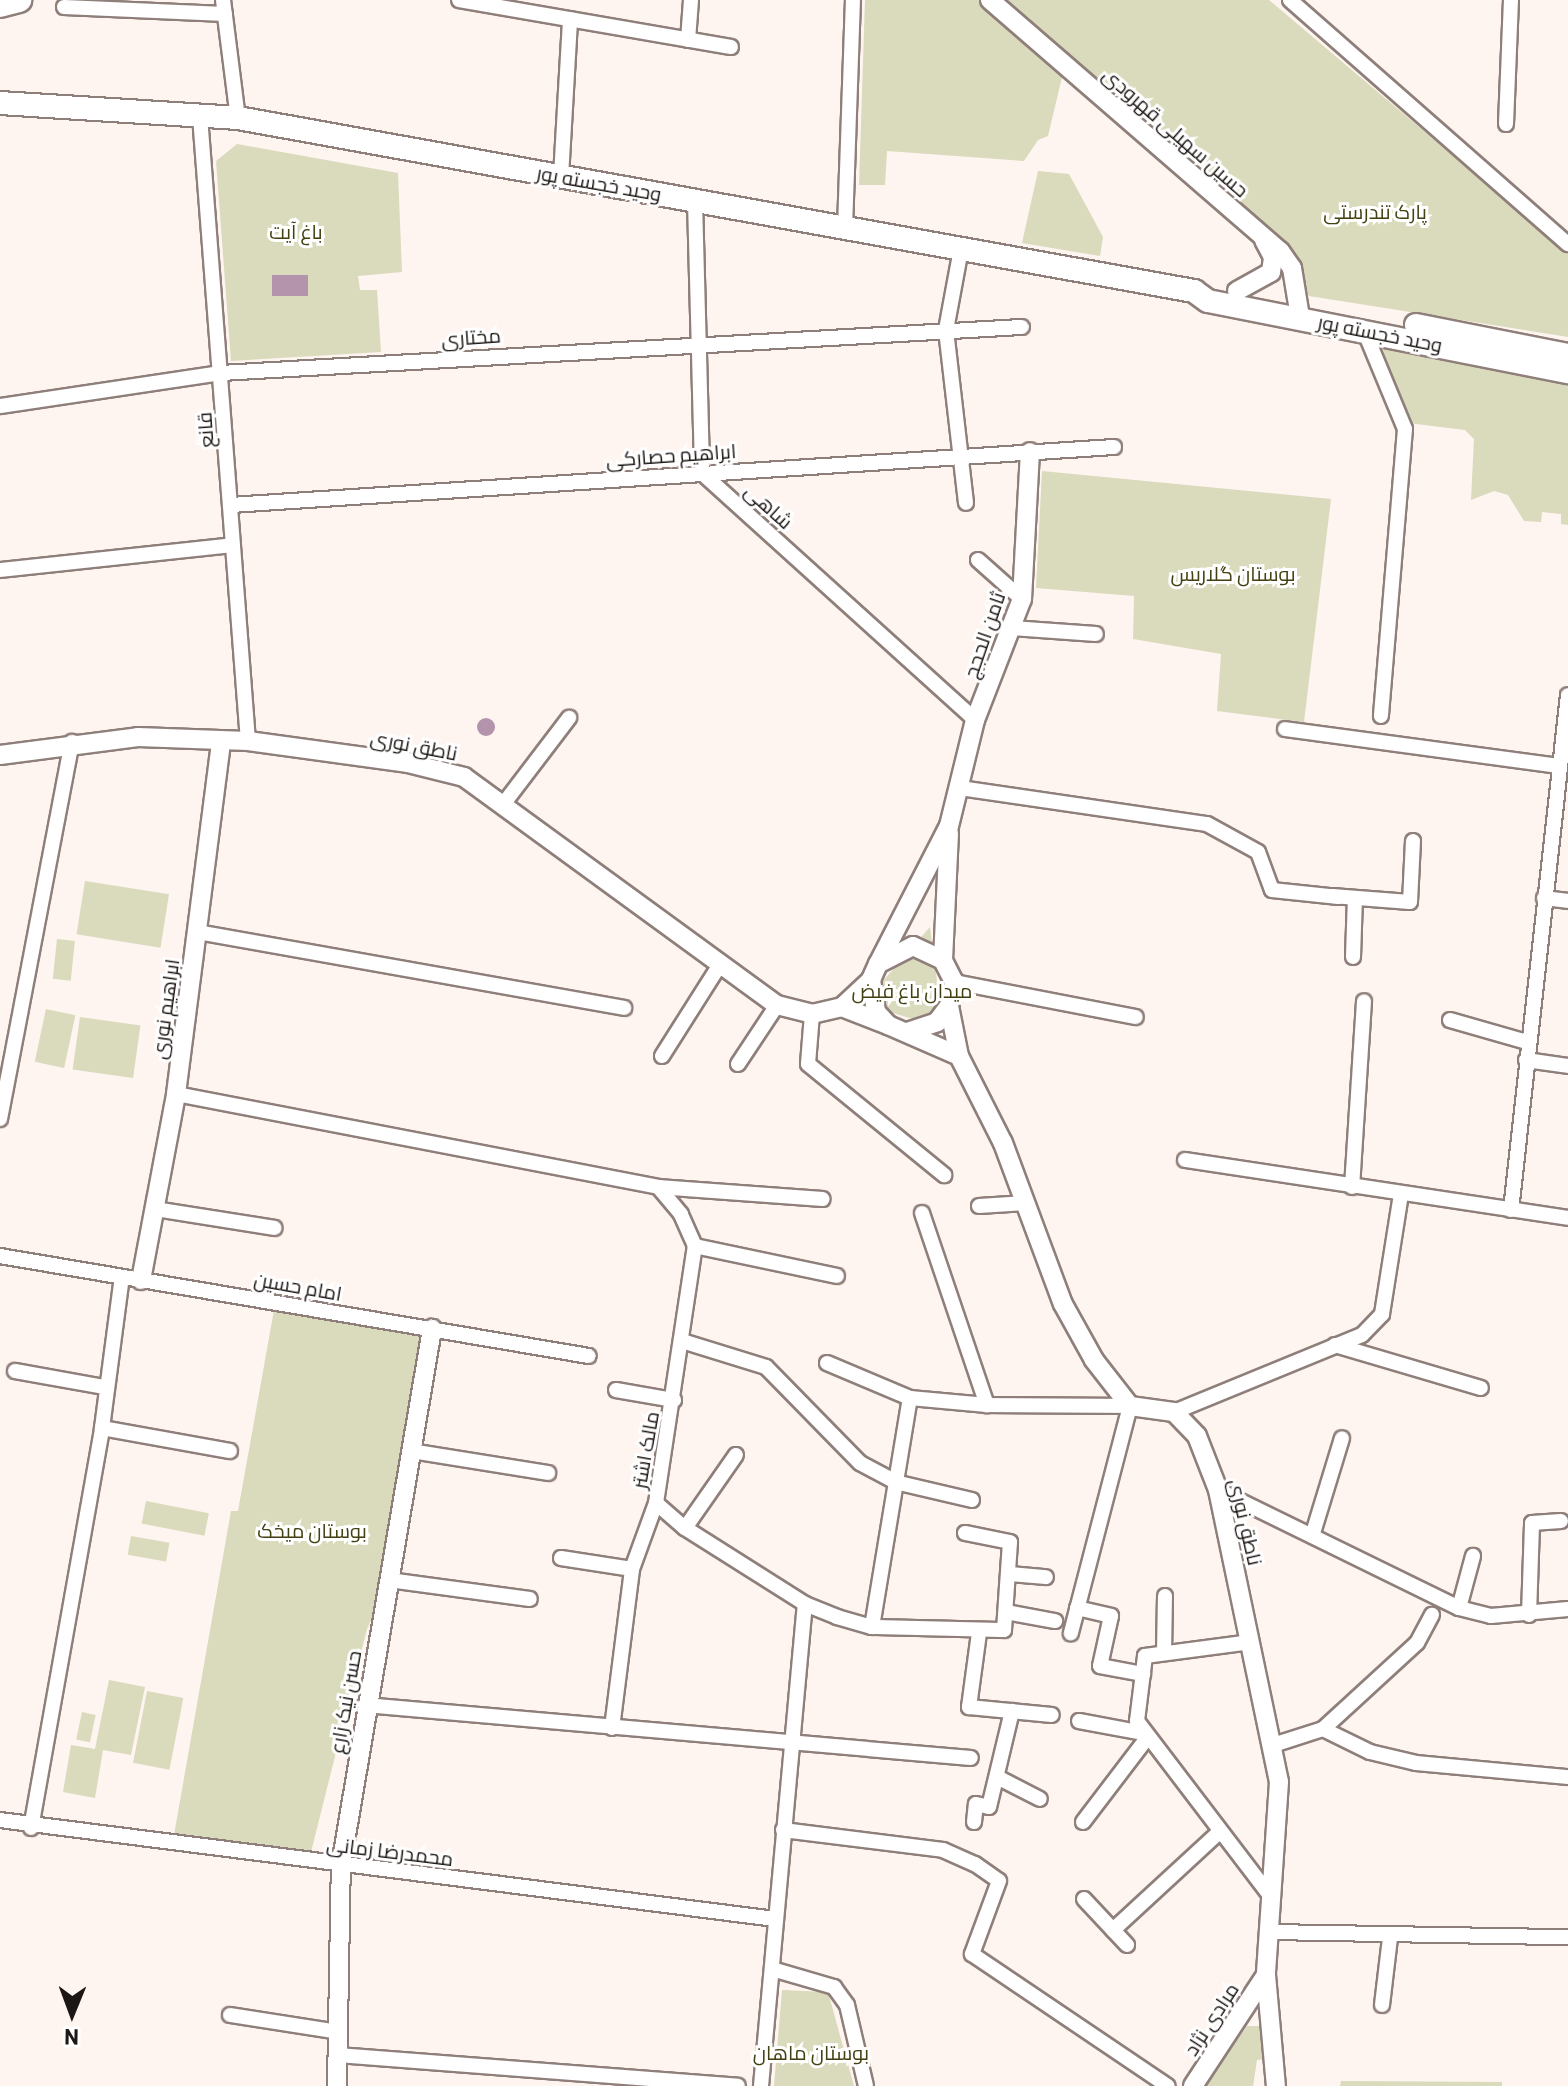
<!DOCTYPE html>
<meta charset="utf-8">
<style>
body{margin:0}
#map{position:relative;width:1568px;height:2086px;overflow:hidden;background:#fef4f0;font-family:Barlow,Cairo,sans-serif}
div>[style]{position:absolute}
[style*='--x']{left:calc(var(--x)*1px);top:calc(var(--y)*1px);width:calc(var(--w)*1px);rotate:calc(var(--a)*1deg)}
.green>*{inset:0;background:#dadabc;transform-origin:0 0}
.water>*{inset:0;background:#b493ac;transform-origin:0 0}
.round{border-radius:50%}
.roads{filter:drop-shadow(2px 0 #8f7f7a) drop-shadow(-2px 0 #8f7f7a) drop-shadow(0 2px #8f7f7a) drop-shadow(0 -2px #8f7f7a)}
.minor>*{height:14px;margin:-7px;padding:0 7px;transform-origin:7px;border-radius:7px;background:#fff}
.tertiary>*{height:18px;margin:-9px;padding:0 9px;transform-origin:9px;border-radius:9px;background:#fff}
.secondary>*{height:22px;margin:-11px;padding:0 11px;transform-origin:11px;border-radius:11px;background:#fff}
.trunk>*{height:24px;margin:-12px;padding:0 12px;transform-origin:12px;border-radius:12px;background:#fff}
span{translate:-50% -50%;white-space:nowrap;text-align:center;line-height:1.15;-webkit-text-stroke:6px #fff;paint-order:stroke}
.street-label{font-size:20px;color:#1c1614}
.park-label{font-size:20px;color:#434111}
.north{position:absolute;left:32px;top:1974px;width:80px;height:80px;-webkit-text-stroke:6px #fff;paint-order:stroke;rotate:181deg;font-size:22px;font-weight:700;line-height:32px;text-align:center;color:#1c1614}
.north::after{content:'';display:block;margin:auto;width:28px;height:36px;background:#1c1614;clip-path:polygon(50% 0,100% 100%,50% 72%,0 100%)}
</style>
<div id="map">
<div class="green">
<div style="clip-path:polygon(865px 0,978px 0,1063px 73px,1048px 136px,1038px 140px,1024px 161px,887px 151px,885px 185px,859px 185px)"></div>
<div style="clip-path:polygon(1001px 0,1269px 0,1568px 253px,1568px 337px,1309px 296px,1289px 248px)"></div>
<div style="clip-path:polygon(237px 144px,398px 173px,402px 272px,358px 276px,360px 290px,377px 290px,381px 352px,231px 361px,216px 161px)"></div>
<div style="clip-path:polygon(1038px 171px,1069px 174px,1103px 237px,1100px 256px,1022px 243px)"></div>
<div style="clip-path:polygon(1380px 341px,1568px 377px,1568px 525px,1561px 524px,1561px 514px,1542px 512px,1541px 522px,1524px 521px,1508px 495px,1494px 491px,1471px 500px,1474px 439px,1465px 430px,1408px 423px)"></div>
<div style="clip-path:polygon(1042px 471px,1331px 499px,1304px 722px,1217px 711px,1221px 654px,1133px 639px,1134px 596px,1036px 588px)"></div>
<div style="left:85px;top:881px;width:85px;height:54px;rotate:9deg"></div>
<div style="clip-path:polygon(930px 927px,943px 1028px,863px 1004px)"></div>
<div style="left:57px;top:939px;width:18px;height:40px;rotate:6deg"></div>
<div style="left:46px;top:1009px;width:30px;height:54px;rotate:12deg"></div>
<div style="left:80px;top:1017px;width:61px;height:53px;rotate:8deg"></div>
<div style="clip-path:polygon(274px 1310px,423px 1336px,377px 1607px,367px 1629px,310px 1856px,174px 1835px,231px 1511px,238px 1511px)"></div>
<div style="left:146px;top:1501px;width:64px;height:23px;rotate:11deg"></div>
<div style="left:131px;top:1536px;width:39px;height:19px;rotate:10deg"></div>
<div style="clip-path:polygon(109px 1680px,145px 1687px,131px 1755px,103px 1750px,95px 1798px,63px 1792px,71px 1745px,95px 1749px)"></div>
<div style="left:147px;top:1691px;width:37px;height:73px;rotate:11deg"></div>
<div style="left:82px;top:1712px;width:14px;height:28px;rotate:12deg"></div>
<div style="clip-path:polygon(782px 1990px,828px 1992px,854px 2086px,774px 2086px)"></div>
<div style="clip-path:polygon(1247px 2026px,1268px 2026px,1269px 2058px,1257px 2060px,1253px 2086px,1205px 2086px)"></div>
<div style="clip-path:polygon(1341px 2081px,1502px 2082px,1502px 2086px,1340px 2086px)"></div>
</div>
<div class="water">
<div style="left:308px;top:275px;width:21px;height:36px;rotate:90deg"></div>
<div class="round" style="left:477px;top:718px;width:18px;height:18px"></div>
</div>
<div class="roads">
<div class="minor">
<div style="--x:223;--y:0;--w:119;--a:82.8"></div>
<div style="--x:459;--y:0;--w:276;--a:9.8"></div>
<div style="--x:1290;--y:0;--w:370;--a:41.3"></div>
<div style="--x:64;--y:7;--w:161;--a:2.5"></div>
<div style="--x:688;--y:40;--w:40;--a:-85.7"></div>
<div style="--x:200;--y:116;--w:627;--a:85.61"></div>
<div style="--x:1506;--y:124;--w:124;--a:-87.7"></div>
<div style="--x:561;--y:177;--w:158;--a:-86.7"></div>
<div style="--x:695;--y:201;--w:272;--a:88.5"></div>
<div style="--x:702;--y:473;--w:368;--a:42.1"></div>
<div style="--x:845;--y:228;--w:228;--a:-88"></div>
<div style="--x:961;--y:249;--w:82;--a:100.5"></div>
<div style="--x:946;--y:330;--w:174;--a:83.4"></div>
<div style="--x:1364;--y:330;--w:107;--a:67.5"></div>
<div style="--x:1405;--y:429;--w:288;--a:94.8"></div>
<div style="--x:0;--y:406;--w:223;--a:-8.5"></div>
<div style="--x:221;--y:373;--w:802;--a:-3.29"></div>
<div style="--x:231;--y:505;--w:885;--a:-3.76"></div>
<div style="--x:978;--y:560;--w:59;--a:41.6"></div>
<div style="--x:0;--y:570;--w:234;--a:-6.1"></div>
<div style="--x:1012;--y:628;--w:84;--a:4.1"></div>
<div style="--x:1285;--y:729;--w:277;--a:7.7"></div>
<div style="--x:960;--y:788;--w:250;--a:8.3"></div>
<div style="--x:1207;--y:824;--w:58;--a:28.8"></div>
<div style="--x:1258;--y:852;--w:40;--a:69.8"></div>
<div style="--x:1272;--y:890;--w:67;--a:6"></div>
<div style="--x:505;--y:802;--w:106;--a:-52.7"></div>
<div style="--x:1332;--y:896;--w:78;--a:4.4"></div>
<div style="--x:1410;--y:902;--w:61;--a:-87.2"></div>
<div style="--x:1544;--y:898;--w:24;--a:7"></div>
<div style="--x:198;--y:932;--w:433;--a:10.1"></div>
<div style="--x:1353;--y:957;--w:59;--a:-88.1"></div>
<div style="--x:954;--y:982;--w:185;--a:10.9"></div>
<div style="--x:812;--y:1014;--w:50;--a:94.6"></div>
<div style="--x:808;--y:1064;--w:176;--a:39.2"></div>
<div style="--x:1450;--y:1020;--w:80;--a:15.9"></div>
<div style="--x:662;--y:1056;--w:110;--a:-57.6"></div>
<div style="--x:1526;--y:1060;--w:42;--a:8.1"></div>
<div style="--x:738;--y:1064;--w:71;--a:-56.5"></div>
<div style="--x:176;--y:1094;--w:491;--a:10.9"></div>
<div style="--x:658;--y:1187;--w:165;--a:4.2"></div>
<div style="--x:0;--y:1119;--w:384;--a:-79.2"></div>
<div style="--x:1185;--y:1160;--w:387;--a:8.6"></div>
<div style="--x:1352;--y:1187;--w:186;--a:-86.3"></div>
<div style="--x:979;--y:1206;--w:47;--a:-3.7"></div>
<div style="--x:155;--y:1209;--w:121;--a:9"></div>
<div style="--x:1511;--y:1210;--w:518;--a:-83.68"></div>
<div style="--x:922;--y:1213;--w:203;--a:71.3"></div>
<div style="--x:695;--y:1246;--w:145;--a:11.9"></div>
<div style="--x:0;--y:1256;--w:597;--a:9.64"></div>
<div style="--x:682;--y:1341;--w:88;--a:17.2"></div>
<div style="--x:766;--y:1367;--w:134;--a:45.6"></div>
<div style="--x:860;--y:1463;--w:40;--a:28"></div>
<div style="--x:895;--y:1482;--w:79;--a:13.2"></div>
<div style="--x:1335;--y:1345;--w:152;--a:16.4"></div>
<div style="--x:827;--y:1363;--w:90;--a:22.9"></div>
<div style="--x:910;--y:1398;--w:77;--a:5.2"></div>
<div style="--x:987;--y:1405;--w:143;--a:0.4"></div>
<div style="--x:1130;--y:1406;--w:235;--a:104.6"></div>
<div style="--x:15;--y:1371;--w:90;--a:10.2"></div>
<div style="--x:616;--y:1390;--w:59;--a:9.8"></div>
<div style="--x:1174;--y:1412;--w:203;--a:-22.3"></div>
<div style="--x:1362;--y:1335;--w:29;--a:-46"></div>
<div style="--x:1382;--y:1314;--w:121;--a:-81"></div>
<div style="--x:102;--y:1428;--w:130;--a:10.2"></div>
<div style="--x:411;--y:1451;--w:139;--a:9.1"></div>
<div style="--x:1218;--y:1490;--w:268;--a:26.1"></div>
<div style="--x:1459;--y:1608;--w:33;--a:14"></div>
<div style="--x:1491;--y:1616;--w:77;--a:-5.2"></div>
<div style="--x:656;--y:1503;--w:38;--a:41"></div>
<div style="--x:685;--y:1528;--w:142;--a:32.3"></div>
<div style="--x:805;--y:1604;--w:35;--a:22"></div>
<div style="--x:837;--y:1617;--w:36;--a:16"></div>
<div style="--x:872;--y:1627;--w:132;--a:1.3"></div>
<div style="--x:1004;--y:1630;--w:88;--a:-86.1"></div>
<div style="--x:1010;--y:1542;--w:46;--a:-168.7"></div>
<div style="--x:685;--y:1528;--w:89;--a:-55.1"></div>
<div style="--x:1313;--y:1533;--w:99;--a:-73"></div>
<div style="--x:561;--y:1558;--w:72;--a:8.8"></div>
<div style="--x:1010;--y:1574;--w:36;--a:5"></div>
<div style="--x:389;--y:1580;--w:142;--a:7.7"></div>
<div style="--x:1077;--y:1608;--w:35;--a:13"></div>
<div style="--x:1111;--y:1616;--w:51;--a:102.4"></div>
<div style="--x:1100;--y:1666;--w:44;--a:10.5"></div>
<div style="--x:1459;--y:1608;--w:54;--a:-74.9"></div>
<div style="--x:1006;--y:1612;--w:50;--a:10.4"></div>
<div style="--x:1529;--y:1615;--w:92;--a:-88.1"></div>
<div style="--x:1532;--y:1523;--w:29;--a:-4"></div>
<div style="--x:872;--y:1627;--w:232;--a:-80.6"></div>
<div style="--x:979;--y:1633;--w:75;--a:97.7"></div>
<div style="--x:969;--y:1707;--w:83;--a:5.5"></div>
<div style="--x:1251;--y:1642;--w:107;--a:172.5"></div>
<div style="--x:1145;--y:1656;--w:65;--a:97"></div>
<div style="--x:1137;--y:1721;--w:221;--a:52.7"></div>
<div style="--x:1164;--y:1653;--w:57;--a:-89"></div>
<div style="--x:365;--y:1705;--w:608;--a:5"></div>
<div style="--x:1079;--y:1721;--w:66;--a:10.5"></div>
<div style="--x:612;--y:1728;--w:160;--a:-82.8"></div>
<div style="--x:632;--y:1569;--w:70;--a:-70"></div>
<div style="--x:656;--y:1503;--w:260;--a:-81.4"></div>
<div style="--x:695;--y:1246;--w:35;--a:-114"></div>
<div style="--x:681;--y:1214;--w:35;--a:-130"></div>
<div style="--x:1323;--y:1729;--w:52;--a:26.1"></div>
<div style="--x:1370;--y:1752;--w:47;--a:13.4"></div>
<div style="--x:1416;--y:1763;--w:153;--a:5.3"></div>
<div style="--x:1273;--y:1745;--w:52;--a:-17.7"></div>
<div style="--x:1323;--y:1729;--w:127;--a:-42.5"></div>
<div style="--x:1417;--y:1643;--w:32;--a:-62"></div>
<div style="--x:997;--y:1777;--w:48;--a:27.1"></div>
<div style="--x:0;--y:1820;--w:781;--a:7.28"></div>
<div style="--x:974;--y:1822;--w:18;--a:-84"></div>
<div style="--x:976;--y:1804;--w:13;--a:13"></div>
<div style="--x:989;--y:1807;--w:99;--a:-76.5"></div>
<div style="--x:1083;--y:1822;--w:106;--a:-52.7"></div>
<div style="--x:31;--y:1828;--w:406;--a:-79.9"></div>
<div style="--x:102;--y:1428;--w:152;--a:-82.5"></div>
<div style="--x:783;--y:1830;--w:161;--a:7.1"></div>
<div style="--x:943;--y:1850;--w:35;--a:24"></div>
<div style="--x:975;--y:1864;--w:29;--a:35"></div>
<div style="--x:999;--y:1881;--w:78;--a:110.3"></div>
<div style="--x:972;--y:1954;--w:236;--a:34"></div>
<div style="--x:1084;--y:1899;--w:63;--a:46.9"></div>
<div style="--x:1113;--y:1930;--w:143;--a:-42.7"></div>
<div style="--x:1269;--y:1932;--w:299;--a:1"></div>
<div style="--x:772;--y:1969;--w:65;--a:16.2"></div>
<div style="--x:834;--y:1987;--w:22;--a:54"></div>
<div style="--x:847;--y:2005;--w:83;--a:76.8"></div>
<div style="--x:1382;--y:2005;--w:67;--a:-83.2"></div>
<div style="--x:230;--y:2015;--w:109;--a:8.9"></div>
<div style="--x:338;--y:2055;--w:401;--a:4.4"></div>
<div style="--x:761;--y:2086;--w:484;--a:-84.8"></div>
</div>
<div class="tertiary">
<div style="--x:990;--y:0;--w:384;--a:40.9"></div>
<div style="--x:1280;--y:251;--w:21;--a:55"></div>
<div style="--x:1292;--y:268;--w:50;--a:80.7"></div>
<div style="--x:1237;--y:291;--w:39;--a:-29"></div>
<div style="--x:1271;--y:272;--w:15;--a:-82"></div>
<div style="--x:1273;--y:257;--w:19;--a:-118"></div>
<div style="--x:0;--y:755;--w:139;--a:-7.4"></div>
<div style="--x:138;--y:737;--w:110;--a:2.1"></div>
<div style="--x:248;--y:741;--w:162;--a:7.8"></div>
<div style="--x:408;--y:763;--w:58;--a:14"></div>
<div style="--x:464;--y:777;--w:387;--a:36.1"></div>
<div style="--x:777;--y:1005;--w:36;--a:14"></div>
<div style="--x:812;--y:1014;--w:31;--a:-13"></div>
<div style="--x:842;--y:1007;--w:40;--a:-43"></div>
<div style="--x:943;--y:960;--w:127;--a:-87.3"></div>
<div style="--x:878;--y:964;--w:155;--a:-62.8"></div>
<div style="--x:949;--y:826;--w:109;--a:-76.2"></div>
<div style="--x:975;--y:720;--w:130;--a:-68.8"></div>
<div style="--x:1022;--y:599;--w:147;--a:-86.9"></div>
<div style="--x:949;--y:1006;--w:51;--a:78.7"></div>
<div style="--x:959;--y:1056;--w:97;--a:63.2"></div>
<div style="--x:1003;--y:1143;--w:172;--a:69.6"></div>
<div style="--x:1063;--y:1304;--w:64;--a:61"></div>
<div style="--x:1094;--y:1360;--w:58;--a:52"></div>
<div style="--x:1130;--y:1406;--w:44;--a:7.8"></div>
<div style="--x:1174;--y:1412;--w:33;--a:46"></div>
<div style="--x:1197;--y:1436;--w:58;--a:68.7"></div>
<div style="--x:1218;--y:1490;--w:298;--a:78.2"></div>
<div style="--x:1279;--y:1782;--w:193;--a:93.9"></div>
<div style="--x:1266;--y:1975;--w:111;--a:84.9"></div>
<div style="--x:842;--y:1007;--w:49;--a:21.4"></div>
<div style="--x:907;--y:1032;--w:32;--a:-18"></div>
<div style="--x:937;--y:1022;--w:20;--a:-53"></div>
<div style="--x:949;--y:1006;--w:25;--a:-78"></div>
<div style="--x:954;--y:982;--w:25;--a:-117"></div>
<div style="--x:943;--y:960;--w:33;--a:-155"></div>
<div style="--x:913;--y:946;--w:39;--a:153"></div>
<div style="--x:878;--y:964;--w:17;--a:114"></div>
<div style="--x:871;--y:980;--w:32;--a:81"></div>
<div style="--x:876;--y:1012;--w:18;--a:47"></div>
<div style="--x:888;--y:1025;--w:77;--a:23.6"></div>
<div style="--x:141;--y:1280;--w:189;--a:-79.3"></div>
<div style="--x:176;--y:1094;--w:355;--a:-82.7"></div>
<div style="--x:337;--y:2086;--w:221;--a:-89"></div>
<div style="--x:341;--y:1865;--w:544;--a:-80.36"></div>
<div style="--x:1193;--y:2086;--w:133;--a:-56.7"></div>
</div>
<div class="secondary">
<div style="--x:0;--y:103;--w:238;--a:3.6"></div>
<div style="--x:238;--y:118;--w:972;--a:10.26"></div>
<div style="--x:1194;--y:291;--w:17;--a:36"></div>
<div style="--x:1208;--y:301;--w:367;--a:11.2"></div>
<div style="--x:1416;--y:325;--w:155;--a:11.2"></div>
</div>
<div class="trunk">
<div style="--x:0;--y:5;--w:20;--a:-15"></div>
</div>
</div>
<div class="street-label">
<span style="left:1176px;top:132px;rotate:41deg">حسین سهیلی قهرودی</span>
<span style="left:599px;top:183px;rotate:10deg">وحید خجسته پور</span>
<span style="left:1380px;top:333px;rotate:11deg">وحید خجسته پور</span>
<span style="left:471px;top:337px;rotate:-4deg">مختاری</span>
<span style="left:205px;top:430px;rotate:-94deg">قانع</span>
<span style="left:671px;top:455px;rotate:-4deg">ابراهیم حصارکی</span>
<span style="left:769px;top:506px;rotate:42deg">شاهی</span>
<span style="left:984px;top:635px;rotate:-71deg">ثامن الحجج</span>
<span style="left:414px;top:745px;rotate:11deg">ناطق نوری</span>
<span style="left:165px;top:1009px;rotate:-82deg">ابراهیم نوری</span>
<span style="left:298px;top:1286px;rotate:10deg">امام حسین</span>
<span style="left:645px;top:1450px;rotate:-80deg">مالک اشتر</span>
<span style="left:1246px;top:1522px;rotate:77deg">ناطق نوری</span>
<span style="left:345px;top:1702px;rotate:-80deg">حسن نیک زارع</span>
<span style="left:390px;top:1851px;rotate:7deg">محمدرضا زمانی</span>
<span style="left:1211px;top:2019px;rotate:-57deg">مرادی نژاد</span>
</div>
<div class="park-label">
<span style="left:1375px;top:211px">پارک تندرستی</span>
<span style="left:296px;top:231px">باغ آیت</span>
<span style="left:1233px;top:573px">بوستان گلاریس</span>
<span style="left:912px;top:990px">میدان باغ فیض</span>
<span style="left:312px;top:1530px">بوستان میخک</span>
<span style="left:811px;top:2052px">بوستان ماهان</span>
</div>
<div class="north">N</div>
</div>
